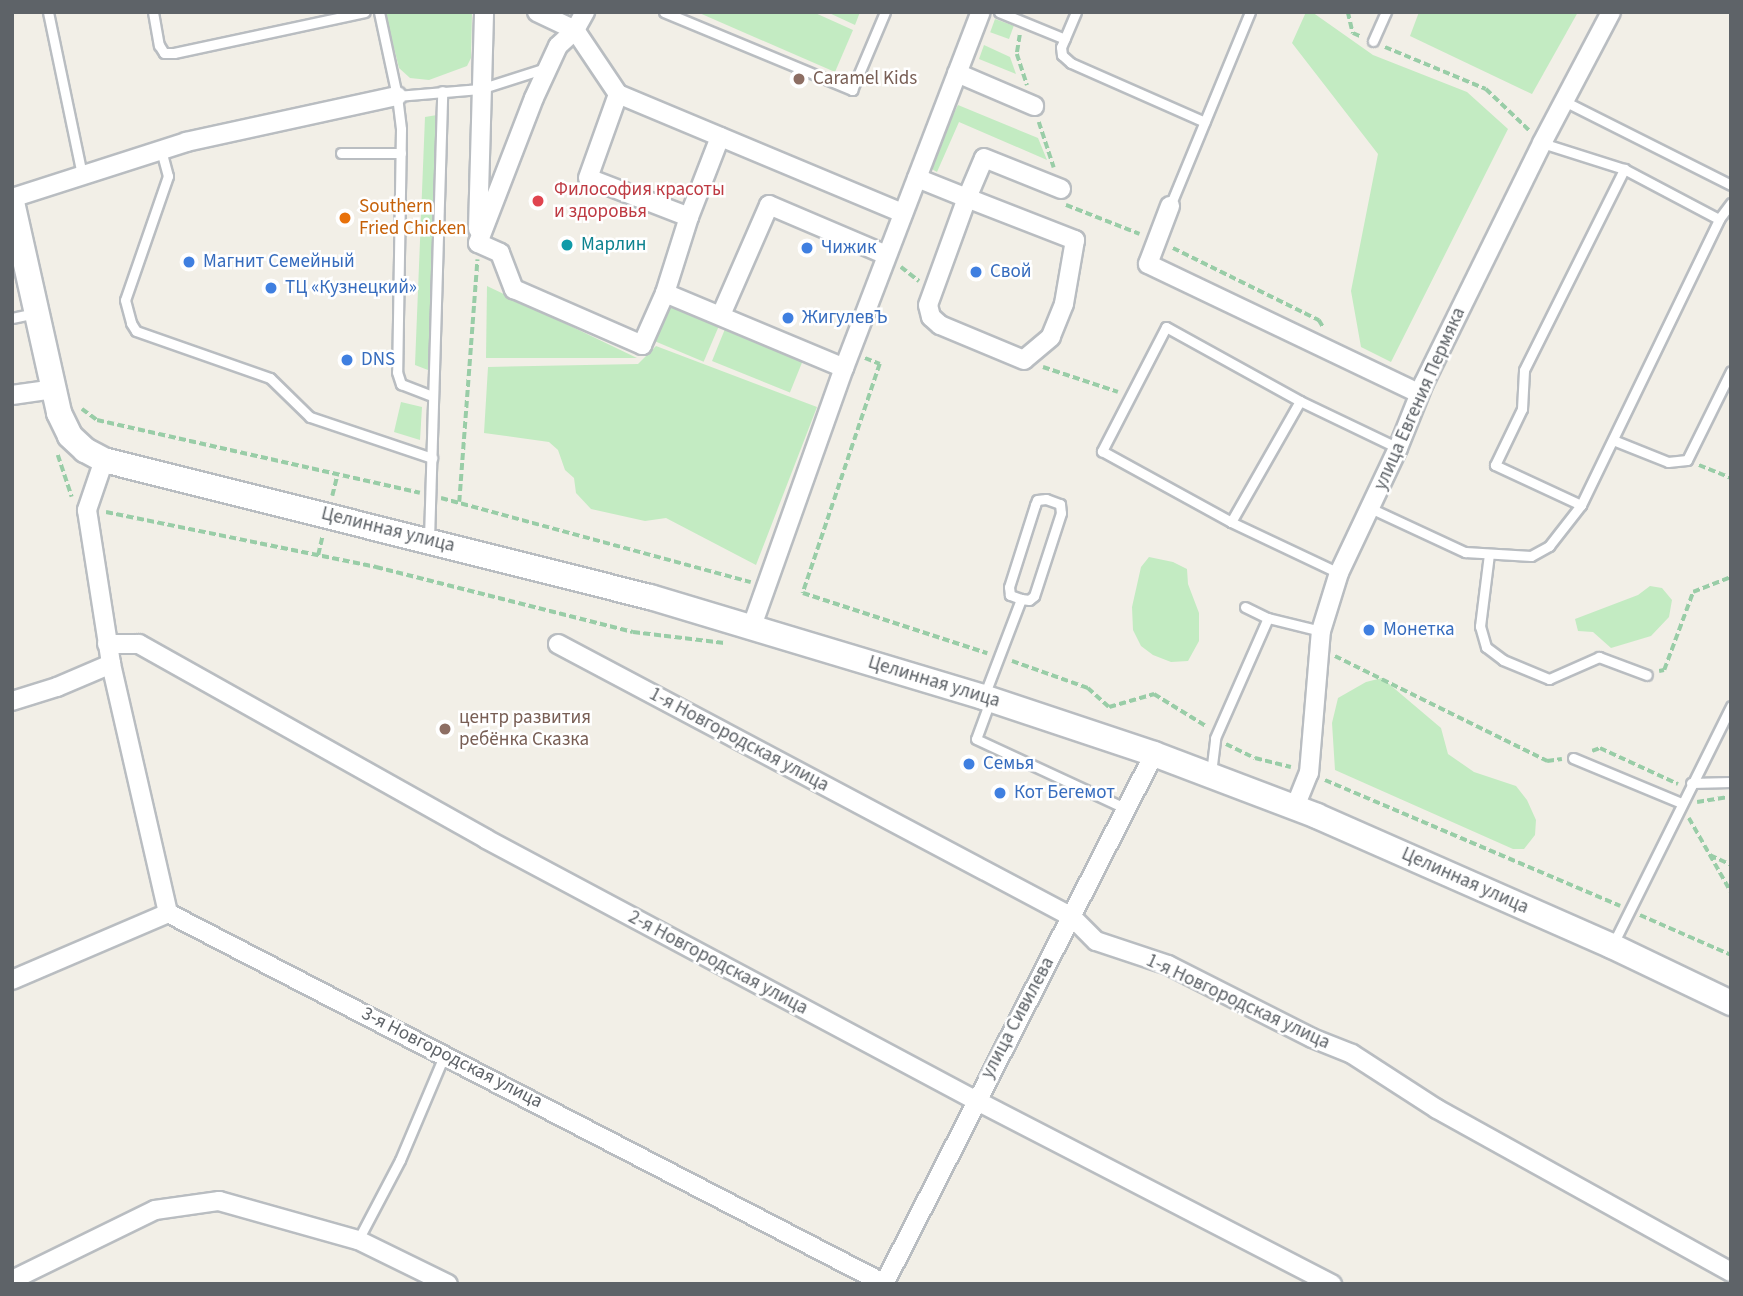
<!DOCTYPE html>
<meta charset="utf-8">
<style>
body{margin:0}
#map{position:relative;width:1743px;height:1296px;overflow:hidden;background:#f2efe7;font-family:"Source Sans 3",sans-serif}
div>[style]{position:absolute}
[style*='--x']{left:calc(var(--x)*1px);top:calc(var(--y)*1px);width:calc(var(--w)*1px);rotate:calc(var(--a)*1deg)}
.green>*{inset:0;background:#c3ebc2;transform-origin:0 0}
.path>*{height:3.5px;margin-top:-1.75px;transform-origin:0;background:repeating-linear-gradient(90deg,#99cda7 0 7px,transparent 0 10.5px)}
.roads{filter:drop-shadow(2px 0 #b9bdc1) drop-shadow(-2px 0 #b9bdc1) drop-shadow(0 2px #b9bdc1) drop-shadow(0 -2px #b9bdc1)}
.lane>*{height:9px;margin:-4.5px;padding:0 4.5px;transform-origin:4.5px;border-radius:4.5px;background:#fff}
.street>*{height:18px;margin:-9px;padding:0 9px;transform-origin:9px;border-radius:9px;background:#fff}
.secondary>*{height:24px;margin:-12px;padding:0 12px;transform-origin:12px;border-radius:12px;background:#fff}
.dots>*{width:19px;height:19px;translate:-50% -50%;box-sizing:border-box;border:4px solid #fff;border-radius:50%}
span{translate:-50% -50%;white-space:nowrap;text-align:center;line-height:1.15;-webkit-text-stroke:5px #fff;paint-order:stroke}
.education-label{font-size:19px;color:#785e54}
.left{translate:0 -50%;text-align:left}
.health-label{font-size:19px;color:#be3a42}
.food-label{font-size:19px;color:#c56008}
.culture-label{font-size:19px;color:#0d838f}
.shop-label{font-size:19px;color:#366cbe}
.street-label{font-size:19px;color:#5e6368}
.frame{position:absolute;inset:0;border:14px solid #5e6368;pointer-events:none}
</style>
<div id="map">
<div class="green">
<div style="clip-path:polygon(385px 12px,472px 12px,471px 58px,467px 66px,429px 80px,410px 78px,399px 68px)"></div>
<div style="clip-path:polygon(697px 12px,813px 12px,853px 30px,835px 72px)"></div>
<div style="clip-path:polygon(827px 12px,860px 12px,855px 25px)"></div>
<div style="clip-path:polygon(1306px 12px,1312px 12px,1373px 55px,1467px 92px,1508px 129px,1391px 362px,1361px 347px,1351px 291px,1378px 154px,1292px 43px)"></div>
<div style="clip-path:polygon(1419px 12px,1578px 12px,1532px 94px,1410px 36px)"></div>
<div style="left:995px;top:19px;width:20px;height:14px;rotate:20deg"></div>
<div style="clip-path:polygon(984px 45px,1010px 57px,1016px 74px,979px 59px)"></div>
<div style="clip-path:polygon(958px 105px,1038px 138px,1047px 160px,959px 122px,937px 172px,930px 168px,931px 158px)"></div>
<div style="clip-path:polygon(437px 115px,434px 222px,428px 370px,415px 365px,425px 117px)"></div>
<div style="clip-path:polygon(487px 286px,637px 358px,486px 358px)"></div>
<div style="left:666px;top:297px;width:60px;height:45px;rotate:23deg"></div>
<div style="left:727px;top:324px;width:84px;height:40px;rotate:22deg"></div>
<div style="clip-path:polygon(656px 346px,817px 407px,756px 565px,666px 518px,645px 521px,591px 509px,576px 493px,574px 478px,565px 470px,558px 450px,549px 442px,484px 433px,488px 367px,638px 364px)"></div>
<div style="clip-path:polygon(401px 402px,422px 407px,420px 440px,394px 432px)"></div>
<div style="clip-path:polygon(1149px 557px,1173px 562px,1187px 569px,1188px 584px,1199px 613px,1199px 641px,1188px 661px,1171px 662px,1153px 655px,1141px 646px,1133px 630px,1132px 607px,1141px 567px)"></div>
<div style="clip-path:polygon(1650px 586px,1662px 588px,1672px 600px,1669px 617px,1651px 636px,1611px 648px,1593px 632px,1578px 631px,1575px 619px,1638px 595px)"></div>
<div style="clip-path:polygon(1382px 678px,1441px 728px,1448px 754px,1474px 772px,1516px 786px,1527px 800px,1536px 820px,1535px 835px,1524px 849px,1513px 849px,1335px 770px,1332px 723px,1338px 698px,1366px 682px)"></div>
</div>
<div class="path">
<div style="--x:1348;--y:12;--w:22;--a:77"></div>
<div style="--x:1353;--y:33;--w:10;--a:24"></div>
<div style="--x:1020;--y:35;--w:19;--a:99"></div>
<div style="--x:1017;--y:54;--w:33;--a:72"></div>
<div style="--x:1385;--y:47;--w:109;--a:22.6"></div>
<div style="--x:1486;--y:89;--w:61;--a:43.7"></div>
<div style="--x:1039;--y:122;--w:48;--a:71.9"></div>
<div style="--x:1066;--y:205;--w:79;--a:21.4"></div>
<div style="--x:1173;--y:248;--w:163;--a:26.3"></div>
<div style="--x:1319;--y:320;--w:8;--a:60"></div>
<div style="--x:901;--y:267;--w:23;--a:38"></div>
<div style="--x:865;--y:358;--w:16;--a:22"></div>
<div style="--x:880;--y:364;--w:242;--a:108.6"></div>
<div style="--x:803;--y:593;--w:194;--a:18.1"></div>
<div style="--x:1043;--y:367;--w:79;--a:18.4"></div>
<div style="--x:82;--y:409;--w:19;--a:36"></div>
<div style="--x:97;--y:420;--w:331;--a:12.7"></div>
<div style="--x:58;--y:455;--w:44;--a:71.6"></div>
<div style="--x:1699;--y:465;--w:35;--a:22"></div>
<div style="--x:332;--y:496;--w:21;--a:-76"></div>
<div style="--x:441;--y:498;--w:321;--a:15.2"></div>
<div style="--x:459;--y:502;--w:243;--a:-85.7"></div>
<div style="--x:106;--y:512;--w:276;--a:11.5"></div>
<div style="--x:376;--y:567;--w:265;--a:14.2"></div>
<div style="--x:633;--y:632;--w:92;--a:6.9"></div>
<div style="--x:318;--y:555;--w:18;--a:-77"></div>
<div style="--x:1335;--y:656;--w:237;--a:26.3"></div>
<div style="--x:1547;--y:761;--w:15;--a:-8"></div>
<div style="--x:1012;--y:661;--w:81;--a:19.6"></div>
<div style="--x:1088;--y:688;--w:28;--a:42"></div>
<div style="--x:1109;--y:707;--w:47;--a:-16.1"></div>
<div style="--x:1154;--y:694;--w:61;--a:31.6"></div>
<div style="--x:1659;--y:671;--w:5;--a:-11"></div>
<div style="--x:1664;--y:670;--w:83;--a:-69.6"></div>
<div style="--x:1693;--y:592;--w:41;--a:-21.5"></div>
<div style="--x:1226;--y:744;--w:32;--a:26"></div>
<div style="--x:1255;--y:758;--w:37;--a:14"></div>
<div style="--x:1592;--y:751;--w:9;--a:-21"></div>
<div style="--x:1600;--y:748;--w:86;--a:24.8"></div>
<div style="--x:1325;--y:780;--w:321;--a:23.1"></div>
<div style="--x:1697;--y:802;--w:30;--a:-9"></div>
<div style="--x:1689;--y:818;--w:85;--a:60.4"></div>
<div style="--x:1710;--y:855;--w:23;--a:25"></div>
<div style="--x:1640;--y:915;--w:99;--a:23.7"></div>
</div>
<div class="roads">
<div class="lane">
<div style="--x:48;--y:12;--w:167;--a:78.2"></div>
<div style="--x:153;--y:12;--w:34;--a:80"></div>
<div style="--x:159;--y:45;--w:9;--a:58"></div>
<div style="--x:164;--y:53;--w:10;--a:0"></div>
<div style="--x:174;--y:53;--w:195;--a:-12.1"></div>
<div style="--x:379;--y:12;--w:86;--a:77.9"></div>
<div style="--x:397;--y:96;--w:33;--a:83"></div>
<div style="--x:401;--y:129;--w:243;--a:90.9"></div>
<div style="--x:397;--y:372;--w:13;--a:72"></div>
<div style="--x:401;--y:384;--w:34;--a:21"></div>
<div style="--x:664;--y:12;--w:204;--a:22.5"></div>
<div style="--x:852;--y:90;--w:85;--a:-67.1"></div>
<div style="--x:999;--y:12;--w:71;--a:22.2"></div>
<div style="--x:1076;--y:12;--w:38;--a:113"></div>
<div style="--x:1061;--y:47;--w:8;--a:83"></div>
<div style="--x:1062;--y:55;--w:12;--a:42"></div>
<div style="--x:1071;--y:63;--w:146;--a:23.8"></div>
<div style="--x:1373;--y:41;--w:32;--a:-66"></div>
<div style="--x:397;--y:96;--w:83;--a:-4.8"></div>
<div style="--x:480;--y:89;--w:69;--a:-17.7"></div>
<div style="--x:1564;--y:101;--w:187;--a:26.7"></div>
<div style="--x:1542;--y:143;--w:86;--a:17.6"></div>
<div style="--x:1624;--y:169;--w:107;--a:27.8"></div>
<div style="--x:161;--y:150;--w:27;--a:75"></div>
<div style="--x:168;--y:176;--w:131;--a:109.1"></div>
<div style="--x:125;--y:300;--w:24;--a:75"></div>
<div style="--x:131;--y:323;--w:9;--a:58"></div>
<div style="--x:136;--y:331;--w:142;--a:19.3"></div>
<div style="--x:270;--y:378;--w:56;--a:44.3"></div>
<div style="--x:310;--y:417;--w:129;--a:18.6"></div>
<div style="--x:341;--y:153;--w:60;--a:0"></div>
<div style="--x:1170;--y:206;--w:210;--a:-67.6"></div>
<div style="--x:12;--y:318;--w:24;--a:-12"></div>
<div style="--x:1300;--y:401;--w:153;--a:-151.1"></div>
<div style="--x:1166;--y:327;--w:140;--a:117.3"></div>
<div style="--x:1102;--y:451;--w:147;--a:28.8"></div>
<div style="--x:1231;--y:522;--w:119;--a:25.3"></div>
<div style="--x:1613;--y:440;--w:59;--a:21.8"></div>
<div style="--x:1668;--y:462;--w:19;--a:-6"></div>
<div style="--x:1687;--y:460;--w:99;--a:-63.7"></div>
<div style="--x:1581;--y:505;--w:95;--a:-155.1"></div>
<div style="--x:1495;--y:465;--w:62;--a:-64.3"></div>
<div style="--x:1522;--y:409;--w:39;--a:-87"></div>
<div style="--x:1524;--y:370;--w:225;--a:-63.5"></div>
<div style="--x:1370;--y:508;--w:105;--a:24.9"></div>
<div style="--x:1465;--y:552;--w:66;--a:3.5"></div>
<div style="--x:1531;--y:556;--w:21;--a:-29"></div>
<div style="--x:1549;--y:546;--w:52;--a:-52"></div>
<div style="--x:1581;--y:505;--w:318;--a:-64.2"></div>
<div style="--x:1719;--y:219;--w:20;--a:-53"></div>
<div style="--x:1231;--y:522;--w:139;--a:-60.3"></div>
<div style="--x:1300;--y:401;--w:109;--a:25.6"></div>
<div style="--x:429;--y:539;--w:448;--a:-88.3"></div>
<div style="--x:1489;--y:554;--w:73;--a:97.1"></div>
<div style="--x:1480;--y:626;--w:22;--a:74"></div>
<div style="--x:1486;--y:647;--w:21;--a:37"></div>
<div style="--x:1503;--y:660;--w:50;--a:22.4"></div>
<div style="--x:1549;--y:679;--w:55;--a:-23.7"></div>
<div style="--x:1599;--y:657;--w:51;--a:20.6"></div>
<div style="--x:1245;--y:607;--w:25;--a:26"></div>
<div style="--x:1268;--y:618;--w:55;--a:13.8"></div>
<div style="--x:984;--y:696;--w:104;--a:-69.1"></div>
<div style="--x:1021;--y:599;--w:12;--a:-160"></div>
<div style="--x:1010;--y:595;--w:8;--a:-97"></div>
<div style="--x:1009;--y:587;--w:86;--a:-72.4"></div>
<div style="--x:1035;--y:505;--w:5;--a:-68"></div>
<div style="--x:1037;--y:500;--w:9;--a:-6"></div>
<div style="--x:1046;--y:499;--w:15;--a:20"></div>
<div style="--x:1060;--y:504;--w:9;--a:84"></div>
<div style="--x:1061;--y:513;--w:87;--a:108"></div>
<div style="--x:1034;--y:596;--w:6;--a:141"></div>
<div style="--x:1029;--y:600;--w:8;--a:-173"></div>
<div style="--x:990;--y:701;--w:40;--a:110.2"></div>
<div style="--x:976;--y:739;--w:166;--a:24.9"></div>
<div style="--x:1573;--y:758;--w:117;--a:22.6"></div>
<div style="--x:1211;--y:773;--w:35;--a:-83"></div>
<div style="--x:1215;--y:738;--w:131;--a:-66.2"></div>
<div style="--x:1691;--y:783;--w:40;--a:-1.4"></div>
<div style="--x:1612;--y:946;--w:268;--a:-63.6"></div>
<div style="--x:358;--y:1240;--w:90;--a:-62.3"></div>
<div style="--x:400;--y:1160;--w:113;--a:-67.1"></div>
</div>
<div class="street">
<div style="--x:957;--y:73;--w:84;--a:23.2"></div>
<div style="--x:618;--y:94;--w:309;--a:22.7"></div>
<div style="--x:917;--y:178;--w:54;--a:21.8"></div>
<div style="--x:967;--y:198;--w:116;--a:21.3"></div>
<div style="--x:1075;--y:240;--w:65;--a:99.8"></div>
<div style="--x:1064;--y:304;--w:35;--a:112"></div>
<div style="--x:1051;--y:337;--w:35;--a:140"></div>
<div style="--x:1024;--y:360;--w:91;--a:-157.4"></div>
<div style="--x:940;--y:325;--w:12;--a:-138"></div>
<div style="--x:931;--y:317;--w:12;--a:-104"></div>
<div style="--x:928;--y:305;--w:114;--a:-70"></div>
<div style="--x:967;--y:198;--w:43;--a:-67"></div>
<div style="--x:984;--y:158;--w:83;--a:21.9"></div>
<div style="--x:12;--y:198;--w:183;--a:-17.8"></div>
<div style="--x:186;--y:142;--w:216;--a:-12.3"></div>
<div style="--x:1170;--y:206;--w:62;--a:110.8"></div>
<div style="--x:1148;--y:264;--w:300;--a:25.5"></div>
<div style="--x:689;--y:217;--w:86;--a:-68.8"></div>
<div style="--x:478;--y:229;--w:217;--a:-88.4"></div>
<div style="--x:478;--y:243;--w:24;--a:24"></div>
<div style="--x:500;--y:253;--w:39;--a:69"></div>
<div style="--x:514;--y:289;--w:140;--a:23.6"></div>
<div style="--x:642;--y:345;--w:57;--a:-66.1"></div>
<div style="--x:665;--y:293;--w:80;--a:-72.5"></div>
<div style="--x:689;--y:217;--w:108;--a:-158.9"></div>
<div style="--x:588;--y:178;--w:89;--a:-70.3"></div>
<div style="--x:618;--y:94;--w:77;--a:-123.9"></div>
<div style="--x:575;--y:30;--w:42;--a:-154.7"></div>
<div style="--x:478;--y:243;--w:155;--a:-68.9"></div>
<div style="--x:534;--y:98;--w:57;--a:-65.2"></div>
<div style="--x:558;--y:46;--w:23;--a:-43"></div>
<div style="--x:575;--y:30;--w:21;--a:-61"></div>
<div style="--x:665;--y:293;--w:194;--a:22.7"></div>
<div style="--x:721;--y:315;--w:120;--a:-66.4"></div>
<div style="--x:769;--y:205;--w:127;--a:23.1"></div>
<div style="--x:12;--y:395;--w:42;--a:-8.1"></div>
<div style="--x:104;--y:460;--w:53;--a:108.8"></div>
<div style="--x:87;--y:510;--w:156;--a:81.1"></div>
<div style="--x:111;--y:664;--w:255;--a:77.1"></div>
<div style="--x:752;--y:626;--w:274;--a:-70.4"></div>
<div style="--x:844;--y:368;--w:381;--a:-69"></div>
<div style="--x:107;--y:644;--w:32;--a:0"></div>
<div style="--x:139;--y:644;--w:398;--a:29.3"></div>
<div style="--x:486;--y:839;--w:554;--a:28.09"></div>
<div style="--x:975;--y:1100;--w:402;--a:27.3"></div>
<div style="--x:558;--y:644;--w:582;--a:27.97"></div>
<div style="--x:1072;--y:917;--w:34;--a:45"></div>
<div style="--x:1096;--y:941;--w:76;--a:18.4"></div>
<div style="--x:1168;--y:965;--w:161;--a:26.9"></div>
<div style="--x:1312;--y:1038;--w:43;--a:21.8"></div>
<div style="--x:1352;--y:1054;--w:101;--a:32.9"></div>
<div style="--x:1437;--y:1109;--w:336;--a:29"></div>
<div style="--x:12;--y:701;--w:47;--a:-17.3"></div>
<div style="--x:57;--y:687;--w:59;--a:-23.1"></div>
<div style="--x:1295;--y:807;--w:37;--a:-68"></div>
<div style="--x:1309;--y:773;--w:143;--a:-85.2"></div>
<div style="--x:1321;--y:631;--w:61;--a:-72.8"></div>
<div style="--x:1339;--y:573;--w:138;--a:-64.7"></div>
<div style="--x:1398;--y:448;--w:70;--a:-68.2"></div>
<div style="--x:1424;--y:383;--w:267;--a:-63.8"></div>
<div style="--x:1542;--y:143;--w:148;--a:-62.2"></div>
<div style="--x:12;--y:980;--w:170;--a:-23.2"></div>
<div style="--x:168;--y:913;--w:807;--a:27.36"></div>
<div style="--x:12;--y:1280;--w:159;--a:-26.1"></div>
<div style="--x:155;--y:1210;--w:65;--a:-8"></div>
<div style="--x:219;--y:1201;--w:144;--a:15.7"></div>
<div style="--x:358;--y:1240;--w:100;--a:26.1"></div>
<div style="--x:884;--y:1284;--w:595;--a:-63"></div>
</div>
<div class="secondary">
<div style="--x:12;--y:202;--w:216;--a:77.4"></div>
<div style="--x:59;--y:413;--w:25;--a:64"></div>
<div style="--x:70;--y:436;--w:21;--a:43"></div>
<div style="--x:85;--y:450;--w:21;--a:28"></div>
<div style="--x:104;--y:460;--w:563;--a:14.09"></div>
<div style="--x:650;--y:597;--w:348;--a:16.7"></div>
<div style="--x:983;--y:697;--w:180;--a:18.4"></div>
<div style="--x:1154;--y:754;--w:174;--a:20.8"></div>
<div style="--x:1317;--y:816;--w:322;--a:23.8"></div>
<div style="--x:1612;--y:946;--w:132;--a:25.6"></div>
</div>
</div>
<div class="dots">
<div style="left:799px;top:79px;background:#8d6e63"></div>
<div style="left:538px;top:201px;background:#e0444e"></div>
<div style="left:345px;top:218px;background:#e8710a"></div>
<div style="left:567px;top:245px;background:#0f9aa8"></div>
<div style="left:807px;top:248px;background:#3f7fe0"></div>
<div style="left:189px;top:262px;background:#3f7fe0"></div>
<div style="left:976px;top:272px;background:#3f7fe0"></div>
<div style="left:271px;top:288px;background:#3f7fe0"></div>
<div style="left:788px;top:318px;background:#3f7fe0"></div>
<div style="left:347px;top:360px;background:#3f7fe0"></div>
<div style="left:1369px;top:630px;background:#3f7fe0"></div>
<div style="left:445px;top:729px;background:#8d6e63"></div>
<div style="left:969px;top:764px;background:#3f7fe0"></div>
<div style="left:1000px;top:793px;background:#3f7fe0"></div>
</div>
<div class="education-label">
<span class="left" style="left:813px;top:79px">Caramel Kids</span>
<span class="left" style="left:459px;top:729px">центр развития<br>ребёнка Сказка</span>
</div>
<div class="health-label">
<span class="left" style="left:554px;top:201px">Философия красоты<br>и здоровья</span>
</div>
<div class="food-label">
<span class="left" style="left:359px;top:218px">Southern<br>Fried Chicken</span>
</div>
<div class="culture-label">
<span class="left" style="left:581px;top:245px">Марлин</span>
</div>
<div class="shop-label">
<span class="left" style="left:821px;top:248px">Чижик</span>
<span class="left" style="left:203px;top:262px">Магнит Семейный</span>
<span class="left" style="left:990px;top:272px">Свой</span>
<span class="left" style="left:285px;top:288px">ТЦ «Кузнецкий»</span>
<span class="left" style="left:802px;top:318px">ЖигулевЪ</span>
<span class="left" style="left:361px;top:360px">DNS</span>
<span class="left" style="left:1383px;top:630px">Монетка</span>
<span class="left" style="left:983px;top:764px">Семья</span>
<span class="left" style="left:1014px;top:793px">Кот Бегемот</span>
</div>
<div class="street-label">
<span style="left:1420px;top:399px;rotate:-66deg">улица Евгения Пермяка</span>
<span style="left:388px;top:530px;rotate:14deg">Целинная улица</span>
<span style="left:934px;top:682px;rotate:17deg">Целинная улица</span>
<span style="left:739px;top:740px;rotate:28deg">1-я Новгородская улица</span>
<span style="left:1465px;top:881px;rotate:24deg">Целинная улица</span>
<span style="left:718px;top:963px;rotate:28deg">2-я Новгородская улица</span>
<span style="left:1238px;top:1002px;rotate:25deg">1-я Новгородская улица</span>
<span style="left:1018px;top:1018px;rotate:-62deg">улица Сивилева</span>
<span style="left:452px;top:1058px;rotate:27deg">3-я Новгородская улица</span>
</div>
<div class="frame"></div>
</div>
